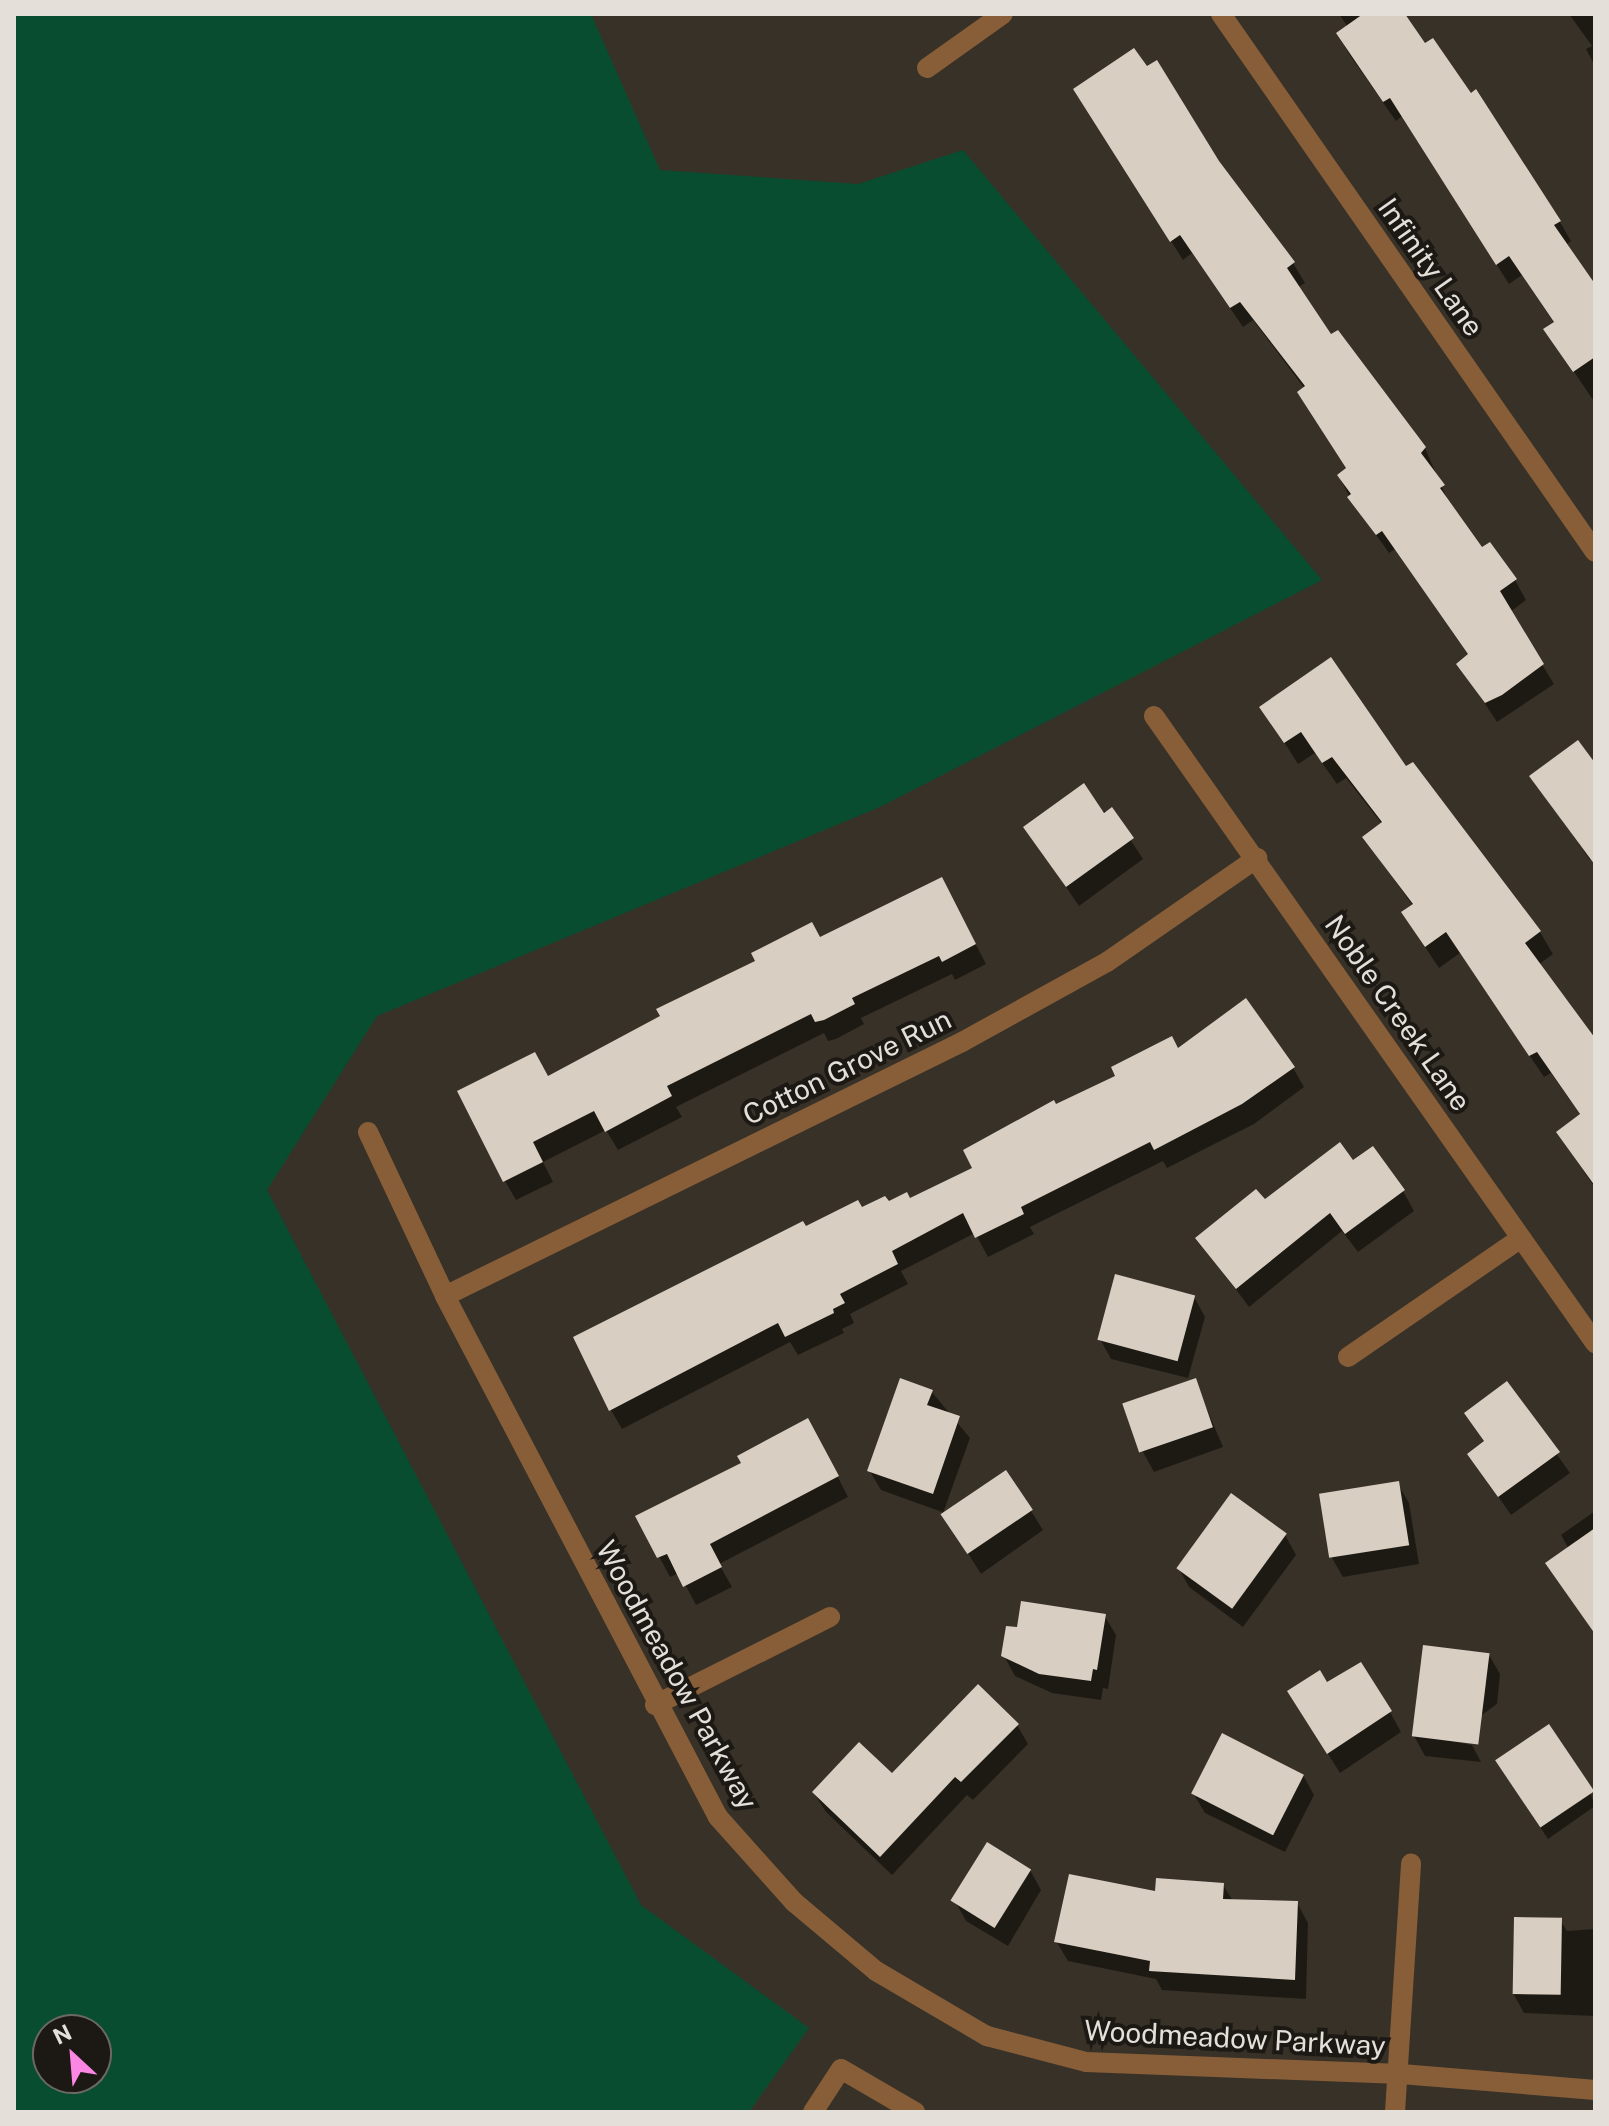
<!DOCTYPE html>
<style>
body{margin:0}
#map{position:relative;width:1609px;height:2126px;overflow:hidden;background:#383127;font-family:"Public Sans",sans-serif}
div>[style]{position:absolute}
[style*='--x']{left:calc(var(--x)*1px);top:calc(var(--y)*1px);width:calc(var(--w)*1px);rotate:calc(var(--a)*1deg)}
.green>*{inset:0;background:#084d30}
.shadow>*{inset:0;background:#0007}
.building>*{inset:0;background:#d8cec2;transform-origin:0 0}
.minor>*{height:20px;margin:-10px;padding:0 10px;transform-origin:10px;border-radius:10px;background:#885e39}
span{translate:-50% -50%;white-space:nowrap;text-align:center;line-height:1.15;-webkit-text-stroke:8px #1c1915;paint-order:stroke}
.street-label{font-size:28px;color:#e4dfd9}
.frame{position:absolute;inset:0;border:16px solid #e4dfd9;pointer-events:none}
.north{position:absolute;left:32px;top:2014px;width:80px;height:80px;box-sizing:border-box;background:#1c1915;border:2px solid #6c6863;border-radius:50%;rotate:334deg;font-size:22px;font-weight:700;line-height:32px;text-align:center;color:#e4dfd9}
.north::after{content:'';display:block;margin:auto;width:28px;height:36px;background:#fc86e3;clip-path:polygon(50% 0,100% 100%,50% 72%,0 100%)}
</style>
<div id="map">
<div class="green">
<div style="clip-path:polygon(evenodd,14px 14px,591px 14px,660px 170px,858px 184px,963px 150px,1322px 580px,880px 807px,377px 1016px,267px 1190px,641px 1905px,809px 2028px,749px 2112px,14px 2112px,14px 14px,48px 2030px,96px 2030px,96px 2078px,48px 2078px,48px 2030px)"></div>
</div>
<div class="shadow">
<div style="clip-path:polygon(1339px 14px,1402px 14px,1560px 222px,1571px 241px,1566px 245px,1595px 287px,1595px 403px,1546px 330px,1555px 324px,1522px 275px,1509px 284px,1402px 116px,1396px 121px,1349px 54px,1338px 34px,1347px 26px)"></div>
<div style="clip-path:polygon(1569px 14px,1595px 14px,1595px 66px,1586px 49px,1592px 46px)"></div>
<div style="clip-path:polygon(1087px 109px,1218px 162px,1293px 263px,1305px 283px,1297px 288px,1330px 337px,1425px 448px,1451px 508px,1482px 550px,1490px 545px,1515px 580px,1526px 600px,1510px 612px,1554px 684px,1497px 722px,1459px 664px,1470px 656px,1395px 549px,1389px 553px,1350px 498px,1339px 476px,1348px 469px,1305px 389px,1253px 320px,1243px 327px,1192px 253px,1183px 260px)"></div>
<div style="clip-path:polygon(1262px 707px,1406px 769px,1412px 764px,1540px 932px,1553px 954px,1538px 965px,1595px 1045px,1595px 1188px,1558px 1133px,1581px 1116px,1551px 1073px,1544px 1077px,1460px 953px,1439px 968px,1417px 935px,1404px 913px,1413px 906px,1364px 838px,1382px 824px,1346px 778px,1337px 784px,1315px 753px,1298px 764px)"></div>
<div style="clip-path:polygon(1595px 766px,1595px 856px,1590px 860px,1532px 777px)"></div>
<div style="clip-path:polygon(1111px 810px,1143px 859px,1079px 906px,1025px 827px)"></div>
<div style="clip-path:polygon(952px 899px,986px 964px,955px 980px,952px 974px,861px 1018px,864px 1024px,836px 1039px,828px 1041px,824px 1033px,676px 1107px,682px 1117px,618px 1150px,606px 1130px,543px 1162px,553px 1182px,516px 1200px,505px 1181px,548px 1078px,820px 940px)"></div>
<div style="clip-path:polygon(1178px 1051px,1293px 1068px,1304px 1087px,1254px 1124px,1167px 1168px,1163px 1161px,1030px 1227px,1034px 1234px,988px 1257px,975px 1233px,901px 1271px,908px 1284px,850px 1314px,854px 1323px,842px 1329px,844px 1333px,798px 1355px,790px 1342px,622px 1429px,611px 1410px,806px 1229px,910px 1201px,975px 1169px,1056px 1107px)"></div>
<div style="clip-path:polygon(1352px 1163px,1403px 1191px,1414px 1211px,1358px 1252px,1342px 1231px,1249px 1307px,1198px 1238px)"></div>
<div style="clip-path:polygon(1194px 1297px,1205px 1317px,1188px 1378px,1111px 1359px,1100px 1339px)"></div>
<div style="clip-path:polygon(1195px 1381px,1223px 1447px,1154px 1472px,1143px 1452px)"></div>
<div style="clip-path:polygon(1507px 1384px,1570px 1473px,1511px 1515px,1469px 1454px,1485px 1443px,1466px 1413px)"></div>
<div style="clip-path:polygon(931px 1391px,970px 1438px,943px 1513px,1031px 1511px,1043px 1530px,981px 1574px,942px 1512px,881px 1490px,869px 1470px)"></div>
<div style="clip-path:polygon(819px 1440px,848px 1497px,719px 1564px,732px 1587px,696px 1605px,679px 1573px,670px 1577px,638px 1517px,744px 1464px)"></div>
<div style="clip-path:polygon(1398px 1484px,1409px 1503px,1419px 1564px,1343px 1577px,1332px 1558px)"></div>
<div style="clip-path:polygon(1595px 1511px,1595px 1634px,1547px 1564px,1569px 1549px,1561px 1535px)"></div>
<div style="clip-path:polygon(1285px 1535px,1296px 1555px,1243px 1627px,1189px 1587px,1178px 1567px)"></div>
<div style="clip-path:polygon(1104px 1615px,1116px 1635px,1108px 1689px,1103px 1688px,1101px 1700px,1052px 1693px,1015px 1676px,1004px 1656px)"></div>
<div style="clip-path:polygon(1425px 1647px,1489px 1655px,1500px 1674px,1497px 1704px,1461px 1730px,1417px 1735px,1472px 1745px,1481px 1762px,1425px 1756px,1414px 1736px)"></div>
<div style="clip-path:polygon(1301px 1711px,1390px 1712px,1401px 1732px,1340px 1773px)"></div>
<div style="clip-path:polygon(1017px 1725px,1028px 1744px,973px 1800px,967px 1795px,892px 1875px,826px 1812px,814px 1793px,892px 1776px)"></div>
<div style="clip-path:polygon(1497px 1762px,1587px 1784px,1595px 1806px,1548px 1839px)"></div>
<div style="clip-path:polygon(1303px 1775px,1314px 1795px,1285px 1852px,1205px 1813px,1193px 1793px)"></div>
<div style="clip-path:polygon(1030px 1870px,1041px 1890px,1008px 1946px,966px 1921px,955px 1901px)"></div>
<div style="clip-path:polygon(1223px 1885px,1233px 1901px,1297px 1903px,1308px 1923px,1306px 1999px,1162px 1990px,1156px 1979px,1068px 1961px,1056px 1941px,1157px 1894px)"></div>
<div style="clip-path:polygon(1560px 1920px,1567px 1931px,1595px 1929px,1595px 2016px,1524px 2013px,1513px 1993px)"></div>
</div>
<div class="building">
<div style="clip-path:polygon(1363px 14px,1405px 14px,1425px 43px,1433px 38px,1471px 93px,1476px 89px,1561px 221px,1554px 225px,1595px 284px,1595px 357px,1573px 372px,1543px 329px,1554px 322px,1509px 256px,1496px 265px,1390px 98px,1383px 102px,1336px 33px)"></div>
<div style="clip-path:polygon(1134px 48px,1147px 66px,1157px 60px,1219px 161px,1295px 262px,1287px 268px,1331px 334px,1338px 330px,1426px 447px,1421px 453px,1445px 485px,1440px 488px,1482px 547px,1490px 542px,1517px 579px,1500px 591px,1544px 664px,1502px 695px,1485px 703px,1456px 664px,1468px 654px,1382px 531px,1376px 535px,1347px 497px,1351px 494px,1337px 475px,1346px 468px,1297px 392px,1305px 386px,1240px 302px,1230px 308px,1180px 235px,1170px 242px,1073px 89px)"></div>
<div style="clip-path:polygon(1331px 657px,1406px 766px,1413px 762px,1541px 931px,1525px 943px,1595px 1038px,1595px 1186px,1556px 1132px,1580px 1114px,1537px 1052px,1529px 1056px,1446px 932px,1425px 947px,1401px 912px,1413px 904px,1362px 837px,1382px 822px,1332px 757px,1322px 763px,1301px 732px,1284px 743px,1259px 707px)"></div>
<div style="clip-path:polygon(1578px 740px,1595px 763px,1595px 865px,1529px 776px)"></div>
<div style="clip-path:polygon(1084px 783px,1104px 813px,1112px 807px,1134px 838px,1066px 887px,1023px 827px)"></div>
<div style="clip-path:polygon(942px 877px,976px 944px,942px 962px,939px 956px,852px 998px,855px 1004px,824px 1020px,815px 1022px,811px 1014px,667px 1086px,672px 1096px,605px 1132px,594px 1111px,533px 1142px,543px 1162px,503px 1182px,457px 1091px,535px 1052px,548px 1076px,660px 1016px,656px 1009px,755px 961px,751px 953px,812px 922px,820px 937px)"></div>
<div style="clip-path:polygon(1246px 998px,1295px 1067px,1242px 1104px,1154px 1150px,1150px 1142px,1021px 1207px,1024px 1214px,975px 1238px,963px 1213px,892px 1251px,898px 1264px,840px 1294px,845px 1303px,833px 1309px,834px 1313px,785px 1337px,778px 1323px,609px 1411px,573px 1337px,803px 1221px,806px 1226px,858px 1200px,862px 1207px,885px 1196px,889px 1201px,907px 1192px,910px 1198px,972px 1168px,963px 1150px,1054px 1100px,1056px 1104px,1115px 1076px,1111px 1067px,1172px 1036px,1178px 1048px)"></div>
<div style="clip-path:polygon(1340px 1142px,1353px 1160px,1373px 1146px,1405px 1190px,1345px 1234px,1330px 1213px,1236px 1289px,1195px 1238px,1256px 1189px,1265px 1199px)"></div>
<div style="left:1115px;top:1274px;width:83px;height:68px;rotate:15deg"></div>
<div style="clip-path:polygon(900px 1378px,933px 1390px,927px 1405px,960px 1416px,933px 1494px,867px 1471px)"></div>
<div style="left:1196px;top:1378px;width:52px;height:78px;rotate:71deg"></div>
<div style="clip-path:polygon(1507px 1381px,1560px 1452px,1498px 1497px,1467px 1454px,1484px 1441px,1464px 1413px)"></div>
<div style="clip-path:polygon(808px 1418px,839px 1476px,710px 1544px,722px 1567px,683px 1587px,667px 1554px,657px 1558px,635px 1516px,741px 1463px,737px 1456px)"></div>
<div style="left:1006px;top:1470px;width:48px;height:79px;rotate:56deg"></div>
<div style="left:1399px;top:1481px;width:65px;height:81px;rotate:81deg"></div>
<div style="left:1231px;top:1493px;width:69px;height:93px;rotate:36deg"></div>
<div style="clip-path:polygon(1595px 1528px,1595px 1634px,1545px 1563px)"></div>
<div style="clip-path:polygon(1021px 1601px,1106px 1614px,1097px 1670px,1093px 1669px,1091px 1681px,1039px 1674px,1001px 1656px,1006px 1626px,1017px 1627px)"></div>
<div style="left:1423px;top:1645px;width:67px;height:92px;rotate:7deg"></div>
<div style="clip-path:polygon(1361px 1662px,1392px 1711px,1327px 1754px,1287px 1691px,1320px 1670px,1327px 1682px)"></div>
<div style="clip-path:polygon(978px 1684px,1019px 1724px,961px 1782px,955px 1777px,880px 1857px,812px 1792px,859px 1742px,892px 1773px)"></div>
<div style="left:1549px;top:1724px;width:81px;height:65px;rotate:56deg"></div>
<div style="left:1222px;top:1733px;width:92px;height:68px;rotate:27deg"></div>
<div style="left:987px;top:1842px;width:52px;height:69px;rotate:32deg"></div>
<div style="clip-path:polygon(1069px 1874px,1155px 1891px,1156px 1878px,1224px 1883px,1223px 1899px,1298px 1901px,1295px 1980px,1149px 1971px,1150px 1961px,1054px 1942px)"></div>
<div style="left:1514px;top:1917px;width:48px;height:77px;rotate:1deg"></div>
</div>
<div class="minor">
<div style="--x:1221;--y:14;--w:655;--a:55.19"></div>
<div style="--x:927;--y:68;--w:93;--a:-35.4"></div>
<div style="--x:1154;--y:716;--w:767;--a:54.88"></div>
<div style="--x:368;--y:1132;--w:181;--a:64.8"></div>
<div style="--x:445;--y:1296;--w:588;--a:62.35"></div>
<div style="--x:718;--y:1817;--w:114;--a:48.2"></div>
<div style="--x:794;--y:1902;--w:107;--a:40.1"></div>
<div style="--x:876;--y:1971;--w:129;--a:30.4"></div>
<div style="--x:987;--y:2036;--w:102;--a:14.7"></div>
<div style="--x:1086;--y:2062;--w:315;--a:2.2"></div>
<div style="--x:1401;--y:2074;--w:195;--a:4.7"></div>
<div style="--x:445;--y:1296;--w:576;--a:-26.16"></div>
<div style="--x:962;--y:1042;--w:166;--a:-28.9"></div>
<div style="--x:1107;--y:962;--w:183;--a:-34.7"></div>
<div style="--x:1348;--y:1357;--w:210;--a:-34.5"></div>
<div style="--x:655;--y:1705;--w:196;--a:-26.7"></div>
<div style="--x:813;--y:2112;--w:51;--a:-56.9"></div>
<div style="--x:841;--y:2069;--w:86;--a:30.2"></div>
<div style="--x:1395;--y:2112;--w:249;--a:-86.3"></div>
</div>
<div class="street-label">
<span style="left:1431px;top:267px;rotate:55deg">Infinity Lane</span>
<span style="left:1398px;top:1013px;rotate:55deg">Noble Creek Lane</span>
<span style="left:847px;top:1067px;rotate:-26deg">Cotton Grove Run</span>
<span style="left:677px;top:1675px;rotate:61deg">Woodmeadow Parkway</span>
<span style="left:1235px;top:2038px;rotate:3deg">Woodmeadow Parkway</span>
</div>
<div class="frame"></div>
<div class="north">N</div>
</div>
